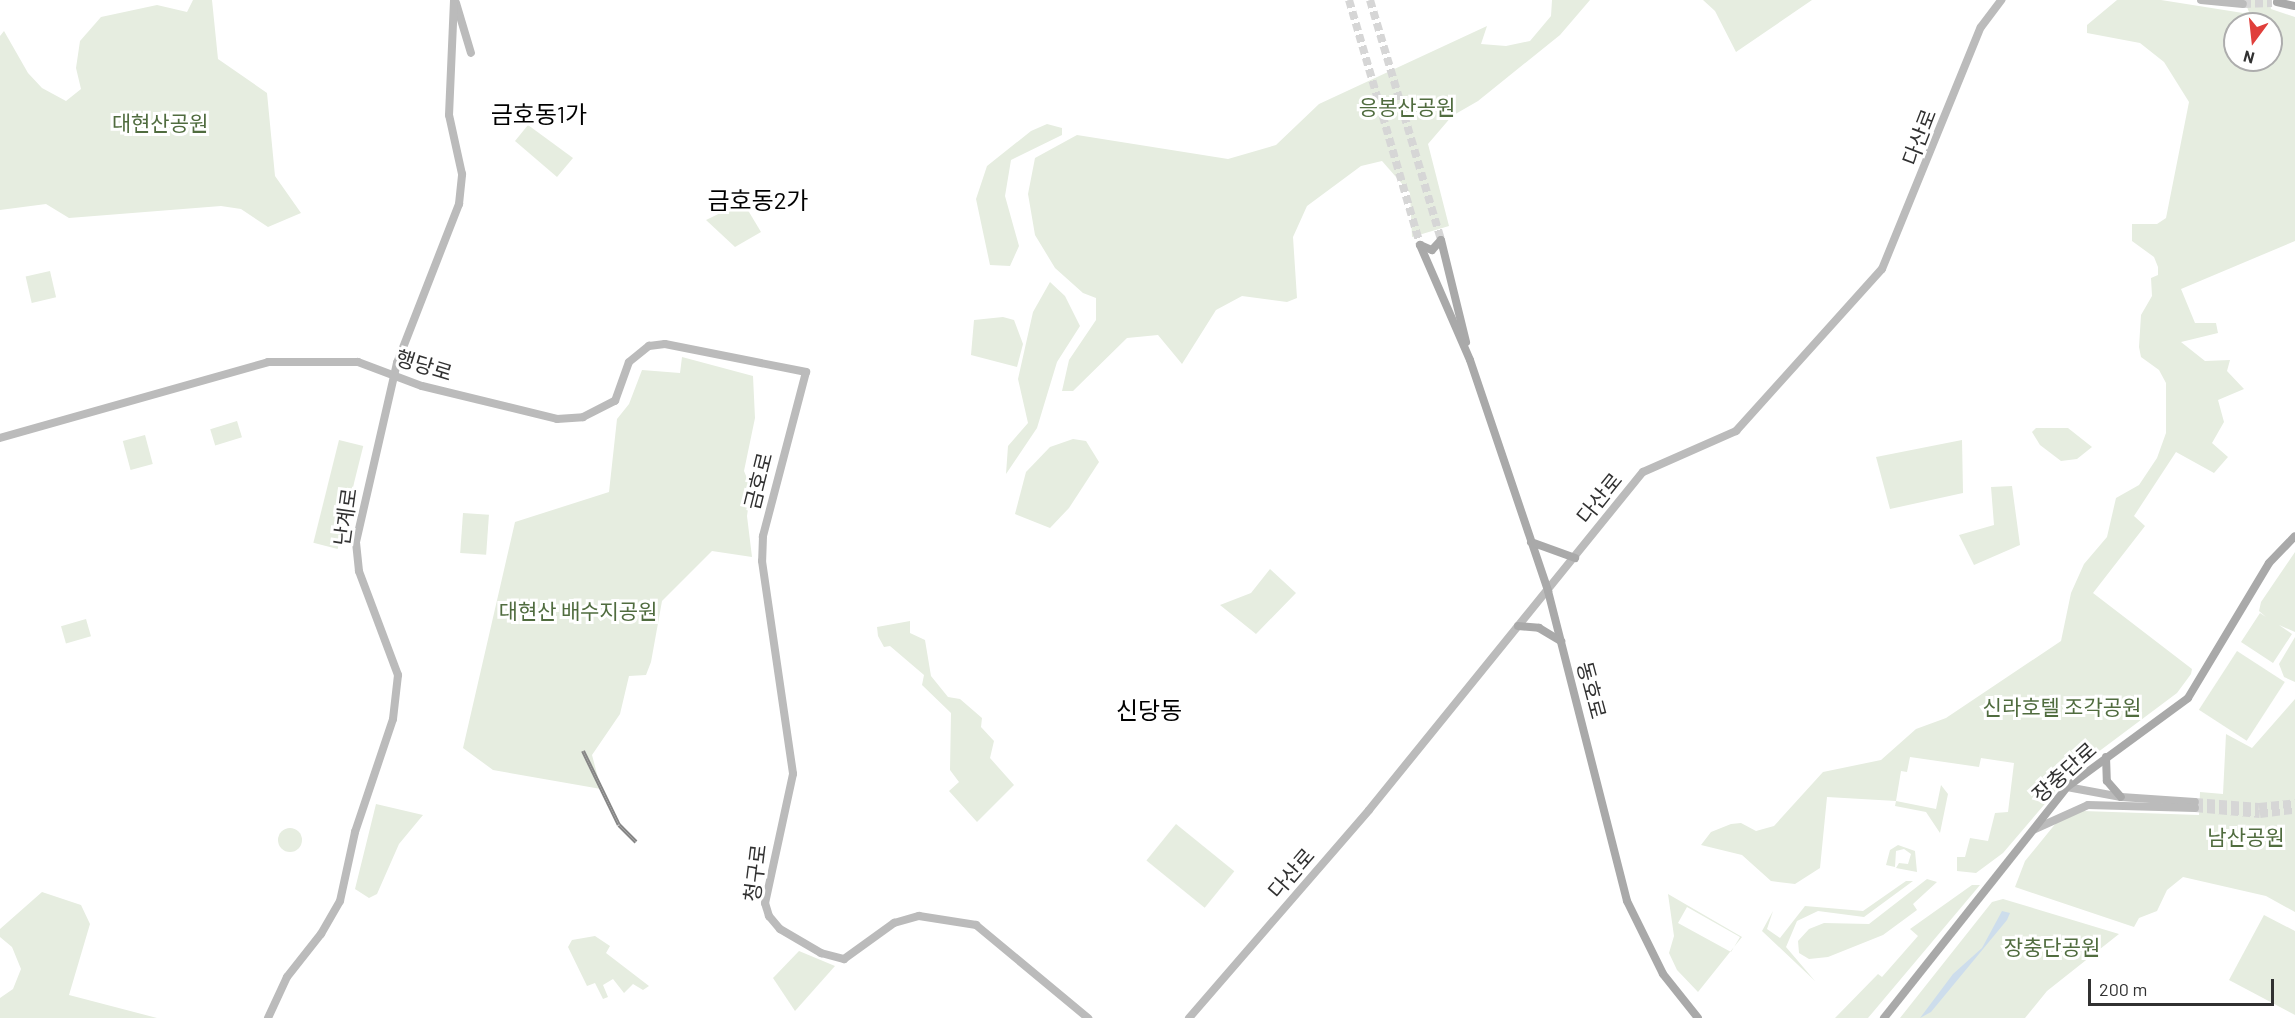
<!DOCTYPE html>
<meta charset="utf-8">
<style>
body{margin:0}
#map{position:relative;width:2295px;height:1018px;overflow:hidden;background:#fff;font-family:Barlow,"Noto Sans KR",sans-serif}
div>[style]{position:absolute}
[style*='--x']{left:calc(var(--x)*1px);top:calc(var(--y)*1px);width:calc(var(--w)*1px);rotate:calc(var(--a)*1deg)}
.green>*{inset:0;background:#e6ede0;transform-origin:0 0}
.round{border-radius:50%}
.water>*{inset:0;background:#cdddec}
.secondary-tunnel>*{height:8px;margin-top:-4px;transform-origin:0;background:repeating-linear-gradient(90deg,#d6d6d6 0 8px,transparent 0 12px)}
.primary-tunnel>*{height:8px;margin-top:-4px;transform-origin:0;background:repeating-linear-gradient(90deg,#d6d6d6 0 8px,transparent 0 12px)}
.secondary>*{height:8px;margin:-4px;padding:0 4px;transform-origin:4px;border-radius:4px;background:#bbb}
.primary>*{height:8px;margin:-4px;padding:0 4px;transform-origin:4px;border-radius:4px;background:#a9a9a9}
.rail>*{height:4px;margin-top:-2px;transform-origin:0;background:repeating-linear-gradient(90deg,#fff 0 4.5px,#868686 0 9px);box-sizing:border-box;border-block:2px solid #868686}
span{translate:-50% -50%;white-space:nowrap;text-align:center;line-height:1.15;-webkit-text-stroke:6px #fff;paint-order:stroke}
.park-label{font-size:21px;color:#506c3f}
.street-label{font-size:21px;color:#313131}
.quarter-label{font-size:24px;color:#000}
.north{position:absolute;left:2223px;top:12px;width:60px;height:60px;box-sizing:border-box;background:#fff;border:2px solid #adadad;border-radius:50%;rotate:195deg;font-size:16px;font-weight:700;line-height:24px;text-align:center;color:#313131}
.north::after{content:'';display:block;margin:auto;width:21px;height:27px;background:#e03f3b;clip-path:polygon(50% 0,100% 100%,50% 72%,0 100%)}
.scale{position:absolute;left:2088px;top:979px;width:186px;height:27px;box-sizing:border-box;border:3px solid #313131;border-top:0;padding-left:8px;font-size:18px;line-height:21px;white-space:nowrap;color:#313131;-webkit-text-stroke:4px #fff;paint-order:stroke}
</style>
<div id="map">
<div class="green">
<div style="clip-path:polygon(193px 0,212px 0,218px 59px,267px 93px,275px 176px,301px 213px,268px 227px,241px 209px,221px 206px,69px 218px,46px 204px,0 210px,0 36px,4px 31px,28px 73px,42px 88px,66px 101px,81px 89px,76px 68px,80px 41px,101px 17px,157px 5px,187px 12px)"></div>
<div style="clip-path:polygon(1552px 0,1590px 0,1560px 35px,1478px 101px,1452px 116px,1428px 144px,1449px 226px,1412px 237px,1410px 193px,1382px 161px,1361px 166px,1307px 206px,1293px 237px,1297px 298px,1287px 302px,1242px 296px,1216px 310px,1182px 364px,1158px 335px,1127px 338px,1073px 391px,1062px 391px,1069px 360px,1096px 320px,1096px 298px,1083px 293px,1055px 268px,1035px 235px,1028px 194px,1035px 158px,1077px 135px,1228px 159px,1276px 145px,1319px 104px,1487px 26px,1481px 44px,1506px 46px,1530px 41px,1551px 16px)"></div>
<div style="clip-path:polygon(1703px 0,1812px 0,1736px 52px,1715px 11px)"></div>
<div style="clip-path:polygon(evenodd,2117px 0,2161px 0,2243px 13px,2249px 12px,2244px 0,2270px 0,2271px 9px,2295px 17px,2295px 241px,2181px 289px,2195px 323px,2216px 323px,2218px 333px,2181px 342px,2205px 361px,2230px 360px,2227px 371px,2244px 389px,2218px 400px,2224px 422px,2212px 443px,2228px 457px,2214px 473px,2176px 452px,2134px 516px,2145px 526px,2093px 593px,2192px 669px,2191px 674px,2177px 693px,2058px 782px,2055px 792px,2003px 853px,1976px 873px,1957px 871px,1957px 857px,1965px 857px,1970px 838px,1988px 841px,1995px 813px,2008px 812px,2014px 763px,1981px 758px,1979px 767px,1910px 757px,1907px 772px,1901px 771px,1896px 801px,1936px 809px,1941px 785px,1948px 794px,1940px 833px,1926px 812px,1895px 806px,1896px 801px,1827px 797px,1820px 868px,1795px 884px,1771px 881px,1742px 855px,1701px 845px,1711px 832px,1731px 824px,1741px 823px,1756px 831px,1774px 826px,1823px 772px,1881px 760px,1916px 729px,1946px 718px,2061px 641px,2071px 593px,2084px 564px,2107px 537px,2116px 498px,2139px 485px,2157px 458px,2166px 433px,2166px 383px,2159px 370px,2141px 357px,2139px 347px,2141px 315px,2152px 296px,2151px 278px,2158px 275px,2158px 267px,2154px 257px,2132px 241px,2132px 224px,2157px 224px,2166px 218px,2189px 102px,2164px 62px,2140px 43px,2087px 33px,2087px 25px,2117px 0,2235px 24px,2271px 24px,2271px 60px,2235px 60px,2235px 24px)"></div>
<div style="clip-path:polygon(1047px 124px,1062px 128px,1062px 135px,1011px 160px,1005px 196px,1019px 246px,1010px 266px,990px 265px,976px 199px,987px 166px,1031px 131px)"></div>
<div style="clip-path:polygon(528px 125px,573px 158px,557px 177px,515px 141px)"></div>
<div style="clip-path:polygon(743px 202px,761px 232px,735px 247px,706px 220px)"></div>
<div style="left:50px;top:271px;width:27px;height:25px;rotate:77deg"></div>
<div style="clip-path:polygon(1050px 282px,1065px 296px,1080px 326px,1057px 362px,1037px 428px,1006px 474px,1008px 446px,1028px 423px,1018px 379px,1033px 312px)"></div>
<div style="clip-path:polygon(1003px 317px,1014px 320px,1023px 344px,1017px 367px,971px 355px,974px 320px)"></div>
<div style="clip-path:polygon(682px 357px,753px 376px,755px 418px,744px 471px,751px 488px,747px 516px,752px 557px,712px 551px,662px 601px,651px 662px,646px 675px,629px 676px,620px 714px,592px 755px,601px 789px,493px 770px,463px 748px,515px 522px,609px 492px,617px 419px,629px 404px,642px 370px,680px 373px)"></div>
<div style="left:237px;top:421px;width:17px;height:28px;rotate:73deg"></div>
<div style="clip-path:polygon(2036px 428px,2068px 428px,2092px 447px,2077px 459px,2061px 461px,2040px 445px,2032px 432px)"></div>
<div style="left:145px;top:435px;width:30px;height:23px;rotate:75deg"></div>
<div style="clip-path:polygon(1073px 439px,1086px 441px,1099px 462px,1069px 508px,1050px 528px,1015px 514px,1026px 472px,1050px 447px)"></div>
<div style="left:339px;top:440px;width:25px;height:106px;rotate:14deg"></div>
<div style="clip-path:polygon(1962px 440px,1963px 493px,1890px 509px,1876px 457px)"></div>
<div style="clip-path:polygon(2012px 486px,2020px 545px,1974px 565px,1959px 535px,1994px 525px,1991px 487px)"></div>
<div style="left:463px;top:513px;width:26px;height:40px;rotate:4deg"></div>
<div style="clip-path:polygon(2295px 552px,2295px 632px,2279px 625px,2292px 634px,2273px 663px,2241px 642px,2260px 613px,2266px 617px,2259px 611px,2261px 602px)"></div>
<div style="clip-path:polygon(1270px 569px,1296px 593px,1256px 634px,1220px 605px,1251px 593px)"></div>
<div style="left:86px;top:619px;width:18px;height:26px;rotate:74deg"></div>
<div style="clip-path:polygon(910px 621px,910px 633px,925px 640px,931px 676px,948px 697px,960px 699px,982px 718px,981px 727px,994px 741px,990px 758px,1014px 785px,977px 822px,949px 791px,959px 782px,950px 770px,951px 713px,922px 685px,924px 675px,890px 646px,884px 647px,878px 636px,877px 627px)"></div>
<div style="clip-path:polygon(2295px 637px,2295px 682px,2284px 677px,2279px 664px)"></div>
<div style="left:2237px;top:651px;width:57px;height:70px;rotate:33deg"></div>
<div style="clip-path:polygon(2295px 699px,2295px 912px,2266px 896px,2183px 877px,2167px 890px,2157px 911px,2139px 918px,2134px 927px,2015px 887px,2025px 861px,2056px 823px,2083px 811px,2199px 815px,2200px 792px,2223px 794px,2226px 734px,2252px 748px)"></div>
<div style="clip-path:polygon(376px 804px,423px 815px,399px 844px,377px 894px,369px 898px,355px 889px)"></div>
<div style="left:1176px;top:824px;width:75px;height:47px;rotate:39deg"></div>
<div class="round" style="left:278px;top:828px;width:24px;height:24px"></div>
<div style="clip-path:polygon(1898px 845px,1915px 851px,1917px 872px,1896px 868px,1899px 863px,1908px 864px,1911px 854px,1904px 849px,1896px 851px,1895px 867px,1886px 865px,1890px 850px)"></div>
<div style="clip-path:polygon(1927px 879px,1937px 882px,1913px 904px,1917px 910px,1883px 935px,1828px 957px,1809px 959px,1799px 953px,1798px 941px,1809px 929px,1824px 923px,1869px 924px)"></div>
<div style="clip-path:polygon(1906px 881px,1913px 881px,1864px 917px,1818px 911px,1797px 921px,1786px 947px,1815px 981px,1762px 931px,1773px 911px,1767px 929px,1780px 938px,1805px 906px,1863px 911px)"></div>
<div style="clip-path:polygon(1972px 885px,1980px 885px,1868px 1018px,1835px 1018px,1878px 974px,1882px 977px,1918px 936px,1910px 929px)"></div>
<div style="clip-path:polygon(42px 892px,81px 905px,90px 924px,69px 995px,157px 1018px,0 1018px,0 998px,13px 989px,21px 969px,12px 947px,0 937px,0 929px)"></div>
<div style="clip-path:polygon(evenodd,1668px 894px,1742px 937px,1698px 992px,1677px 970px,1669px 953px,1674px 936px,1668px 894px,1687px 907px,1740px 937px,1731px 952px,1678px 923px,1687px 907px)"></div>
<div style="clip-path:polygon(2003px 899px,2119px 934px,2047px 991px,2025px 1018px,1900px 1018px,1992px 902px)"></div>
<div style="clip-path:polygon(2264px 915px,2295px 931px,2295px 1015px,2229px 980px)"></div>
<div style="clip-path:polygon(595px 936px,610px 946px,606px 953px,649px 986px,643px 990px,633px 984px,624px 993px,613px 979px,603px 985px,608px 997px,603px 999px,595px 983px,587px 986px,568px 947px,572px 940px)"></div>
<div style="clip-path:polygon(799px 951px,835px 966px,795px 1011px,773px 978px)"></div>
</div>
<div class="water">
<div style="clip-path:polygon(2002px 911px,2010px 913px,2007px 920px,1931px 1012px,1920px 1018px,1953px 974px,1982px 948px)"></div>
</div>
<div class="secondary-tunnel">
<div style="--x:2243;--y:4;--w:29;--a:-2"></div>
<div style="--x:2195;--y:802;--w:64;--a:4.5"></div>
<div style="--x:2259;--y:807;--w:36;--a:-6"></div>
<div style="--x:2195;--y:808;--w:65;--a:5.3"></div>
<div style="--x:2260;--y:814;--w:35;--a:-7"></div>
</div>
<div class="primary-tunnel">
<div style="--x:1349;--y:0;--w:255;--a:73.8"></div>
<div style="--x:1370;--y:0;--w:250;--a:73.5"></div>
</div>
<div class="secondary">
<div style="--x:2201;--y:0;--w:42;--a:5.4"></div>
<div style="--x:456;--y:3;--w:52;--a:73.3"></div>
<div style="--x:0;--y:438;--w:279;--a:-15.8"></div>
<div style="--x:268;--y:362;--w:90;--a:0"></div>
<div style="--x:358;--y:362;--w:68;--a:20.6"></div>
<div style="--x:422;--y:386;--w:139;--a:13.7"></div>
<div style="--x:557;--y:419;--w:26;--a:-4"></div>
<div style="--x:583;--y:417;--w:36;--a:-27"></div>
<div style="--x:615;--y:401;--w:41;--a:-70.3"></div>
<div style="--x:629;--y:362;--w:26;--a:-39"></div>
<div style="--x:649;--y:346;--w:16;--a:-7"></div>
<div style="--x:665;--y:344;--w:144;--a:11.2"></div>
<div style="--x:806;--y:372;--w:170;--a:104.7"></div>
<div style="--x:763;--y:536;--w:25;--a:92"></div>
<div style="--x:762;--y:561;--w:215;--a:81.7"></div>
<div style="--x:793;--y:774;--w:132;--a:102.2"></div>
<div style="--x:765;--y:903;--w:14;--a:73"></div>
<div style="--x:769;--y:916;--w:17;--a:50"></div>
<div style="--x:780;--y:929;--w:48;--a:30.3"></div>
<div style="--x:821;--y:953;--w:24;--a:15"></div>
<div style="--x:844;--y:959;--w:62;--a:-35.8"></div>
<div style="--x:894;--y:923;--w:26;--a:-16"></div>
<div style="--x:919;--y:916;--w:58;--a:9"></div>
<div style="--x:976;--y:925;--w:146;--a:39.7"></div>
<div style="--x:2067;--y:787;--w:55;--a:10.5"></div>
<div style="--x:2121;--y:797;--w:74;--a:3.9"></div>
<div style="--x:2035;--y:829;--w:58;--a:-24.4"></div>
<div style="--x:2088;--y:805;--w:107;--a:1.6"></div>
<div style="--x:268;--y:1018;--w:45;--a:-65.1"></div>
<div style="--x:287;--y:977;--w:55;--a:-51.7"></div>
<div style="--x:321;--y:934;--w:38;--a:-60"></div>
<div style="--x:340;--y:901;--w:71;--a:-77.7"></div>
<div style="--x:355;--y:832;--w:119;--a:-71.4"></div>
<div style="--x:393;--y:719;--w:44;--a:-83.5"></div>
<div style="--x:398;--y:675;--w:111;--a:-110.6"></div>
<div style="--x:359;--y:571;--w:29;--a:-96"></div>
<div style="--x:356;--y:542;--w:184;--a:-77.1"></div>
<div style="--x:397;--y:363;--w:171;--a:-68.7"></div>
<div style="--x:459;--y:204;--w:30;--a:-84"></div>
<div style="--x:462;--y:174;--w:60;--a:-102.4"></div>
<div style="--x:449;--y:115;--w:115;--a:-87.5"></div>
<div style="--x:1189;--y:1018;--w:275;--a:-49.1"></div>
<div style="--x:1369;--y:810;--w:435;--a:-51"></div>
<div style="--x:1643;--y:472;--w:102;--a:-23.8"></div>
<div style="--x:1736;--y:431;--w:218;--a:-48"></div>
<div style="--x:1882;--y:269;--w:261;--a:-67.8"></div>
<div style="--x:1981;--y:27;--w:34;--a:-53"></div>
</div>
<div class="primary">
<div style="--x:2277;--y:2;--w:18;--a:13"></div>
<div style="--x:1441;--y:240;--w:105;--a:76.2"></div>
<div style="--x:1420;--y:245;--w:125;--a:66.5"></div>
<div style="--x:1470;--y:360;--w:244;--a:71.3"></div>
<div style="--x:1548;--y:591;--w:320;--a:75.7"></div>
<div style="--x:1627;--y:901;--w:81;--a:63.7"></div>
<div style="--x:1663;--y:974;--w:56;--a:51.5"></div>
<div style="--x:1420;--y:245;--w:13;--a:23"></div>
<div style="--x:1432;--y:250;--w:13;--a:-48"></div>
<div style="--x:1531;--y:542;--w:47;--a:20"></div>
<div style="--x:1518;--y:626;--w:21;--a:5"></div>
<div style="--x:1539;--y:628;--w:26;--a:31"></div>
<div style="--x:2106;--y:757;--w:24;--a:88"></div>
<div style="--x:2107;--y:781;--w:21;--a:49"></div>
<div style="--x:1884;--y:1018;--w:295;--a:-51.6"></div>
<div style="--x:2067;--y:787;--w:150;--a:-36.3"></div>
<div style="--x:2188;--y:698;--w:157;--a:-59"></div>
<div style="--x:2269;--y:563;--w:37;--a:-46"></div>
</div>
<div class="rail">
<div style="--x:583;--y:751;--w:82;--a:64.1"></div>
<div style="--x:619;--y:825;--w:24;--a:45"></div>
</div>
<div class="park-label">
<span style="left:1407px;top:107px">응봉산공원</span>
<span style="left:160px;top:123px">대현산공원</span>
<span style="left:578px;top:611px">대현산 배수지공원</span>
<span style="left:2062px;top:707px">신라호텔 조각공원</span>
<span style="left:2246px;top:837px">남산공원</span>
<span style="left:2052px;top:947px">장충단공원</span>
</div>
<div class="street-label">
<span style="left:1919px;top:137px;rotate:-69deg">다산로</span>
<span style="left:424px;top:365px;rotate:17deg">행당로</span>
<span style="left:758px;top:481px;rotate:-76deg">금호로</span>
<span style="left:1599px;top:498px;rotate:-51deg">다산로</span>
<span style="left:345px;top:517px;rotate:-82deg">난계로</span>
<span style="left:1592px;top:690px;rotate:75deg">동호로</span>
<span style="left:2064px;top:772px;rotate:-42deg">장충단로</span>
<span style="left:755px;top:873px;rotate:-83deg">청구로</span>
<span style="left:1291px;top:873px;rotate:-49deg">다산로</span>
</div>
<div class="quarter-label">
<span style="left:539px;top:114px">금호동1가</span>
<span style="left:758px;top:200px">금호동2가</span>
<span style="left:1149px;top:710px">신당동</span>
</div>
<div class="north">N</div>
<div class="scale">200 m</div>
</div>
